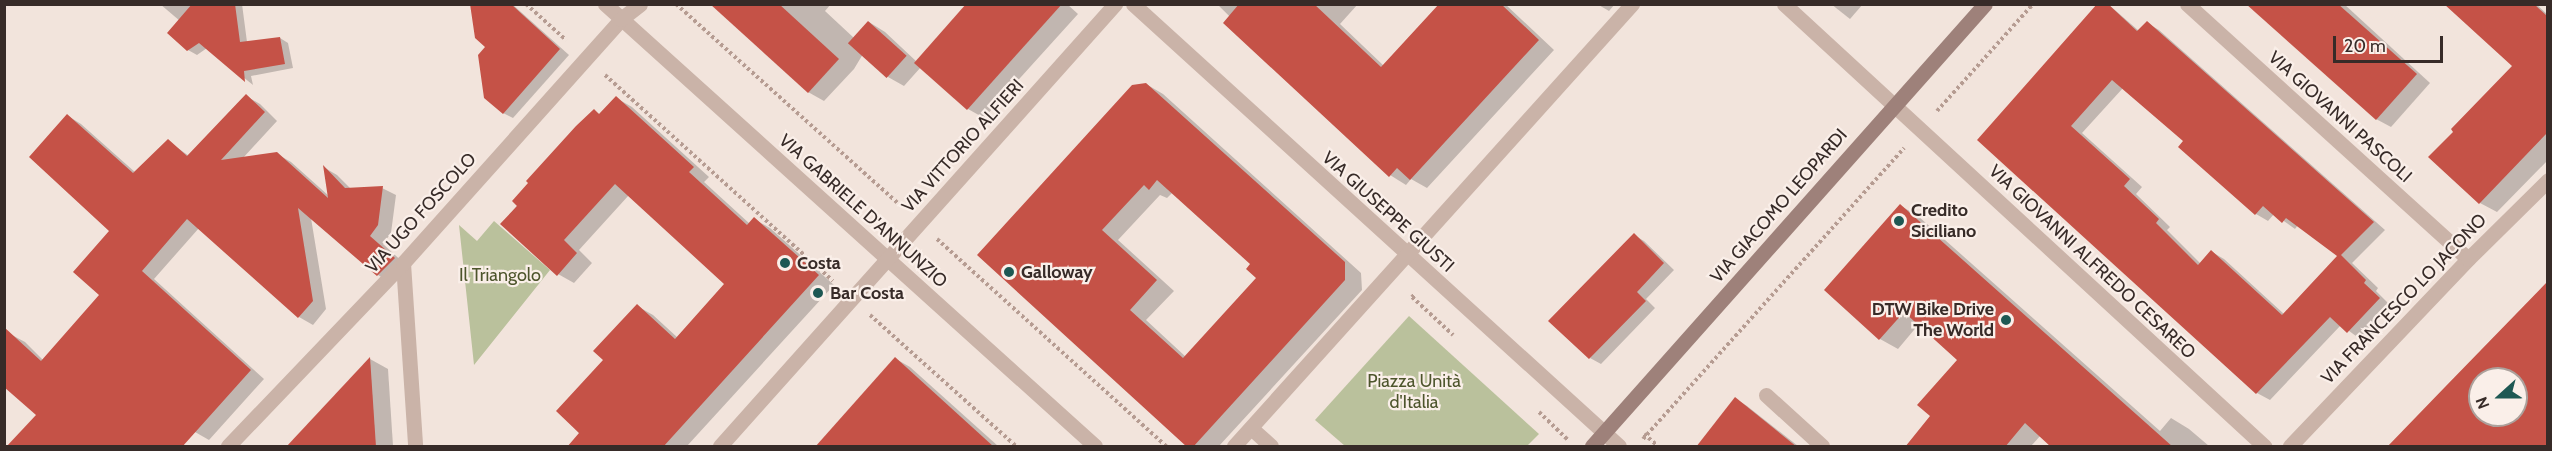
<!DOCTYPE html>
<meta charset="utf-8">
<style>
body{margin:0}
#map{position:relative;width:2552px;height:451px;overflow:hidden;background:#f2e4dc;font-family:Cabin,sans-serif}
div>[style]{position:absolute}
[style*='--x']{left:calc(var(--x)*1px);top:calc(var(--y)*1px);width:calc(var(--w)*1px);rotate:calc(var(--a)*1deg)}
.green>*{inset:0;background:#bac19c}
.shadow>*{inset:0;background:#0003}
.building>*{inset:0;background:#c55247;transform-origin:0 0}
.path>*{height:4px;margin-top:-2px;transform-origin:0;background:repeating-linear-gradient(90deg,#b69c92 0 3px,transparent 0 6px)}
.lane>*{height:15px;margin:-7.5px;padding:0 7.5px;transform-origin:7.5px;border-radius:7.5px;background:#cab3a8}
.street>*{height:15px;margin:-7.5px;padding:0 7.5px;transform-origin:7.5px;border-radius:7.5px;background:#cab3a8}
.secondary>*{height:15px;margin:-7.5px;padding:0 7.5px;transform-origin:7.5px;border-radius:7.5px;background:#9e817a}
.dots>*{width:16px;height:16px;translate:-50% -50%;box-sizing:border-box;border:3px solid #faefe9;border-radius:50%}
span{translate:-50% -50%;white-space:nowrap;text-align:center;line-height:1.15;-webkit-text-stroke:4.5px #faefe9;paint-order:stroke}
.street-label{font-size:18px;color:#372b28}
.poi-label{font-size:18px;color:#372b28;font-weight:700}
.left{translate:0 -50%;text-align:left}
.right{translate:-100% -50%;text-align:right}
.park-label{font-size:18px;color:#4d552c}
.frame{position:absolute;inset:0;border:6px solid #372b28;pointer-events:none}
.north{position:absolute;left:2468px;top:367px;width:60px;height:60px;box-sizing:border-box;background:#faefe9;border:2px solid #aca19c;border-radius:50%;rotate:249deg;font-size:16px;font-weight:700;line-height:24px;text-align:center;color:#372b28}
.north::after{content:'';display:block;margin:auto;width:21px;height:27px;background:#1e5853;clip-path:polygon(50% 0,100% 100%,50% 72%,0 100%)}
.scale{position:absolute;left:2333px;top:36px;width:110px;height:27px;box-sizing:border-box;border:3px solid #372b28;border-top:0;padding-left:8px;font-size:18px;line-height:21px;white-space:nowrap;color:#372b28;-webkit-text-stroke:4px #faefe9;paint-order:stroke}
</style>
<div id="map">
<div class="green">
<div style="clip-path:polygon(494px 221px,550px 270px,474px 365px,459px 225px,477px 241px)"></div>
<div style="clip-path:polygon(1409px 316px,1539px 434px,1527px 446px,1345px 446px,1315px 420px)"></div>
</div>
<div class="shadow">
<div style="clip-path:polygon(160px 4px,242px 4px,247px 42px,280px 38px,288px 43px,293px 68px,251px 76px,253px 85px,207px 48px,197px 55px,188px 50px,180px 21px)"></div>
<div style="clip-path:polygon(475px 4px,512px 4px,569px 55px,513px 118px,503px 113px)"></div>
<div style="clip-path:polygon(732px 4px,831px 4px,825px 11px,854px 38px,869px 22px,885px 32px,917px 62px,968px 4px,1067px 4px,1078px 14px,984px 118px,968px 109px,921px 67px,904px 86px,888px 77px,863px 54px,854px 69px,824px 101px,808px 92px)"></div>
<div style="clip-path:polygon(1217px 4px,1358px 4px,1340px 24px,1384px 66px,1442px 4px,1505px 4px,1554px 50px,1427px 188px,1411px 179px,1406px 185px,1390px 175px)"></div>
<div style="clip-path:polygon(1597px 4px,1615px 4px,1609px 11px)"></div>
<div style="clip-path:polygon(1831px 4px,1863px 4px,1850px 19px)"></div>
<div style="clip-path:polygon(evenodd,2108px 4px,2139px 31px,2147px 23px,2159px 30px,2385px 230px,2352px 263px,2378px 288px,2376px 291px,2391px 306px,2360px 339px,2341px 325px,2270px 400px,2257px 393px,1979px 140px,2108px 4px,2123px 88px,2185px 141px,2180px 146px,2256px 214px,2268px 221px,2274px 214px,2295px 229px,2298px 225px,2340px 256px,2284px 314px,2224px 259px,2212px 252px,2201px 264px,2167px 230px,2170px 227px,2136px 194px,2142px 187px,2082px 133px,2123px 88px)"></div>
<div style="clip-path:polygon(2248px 4px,2344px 4px,2430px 83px,2391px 127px,2376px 119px)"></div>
<div style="clip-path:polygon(2446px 4px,2536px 4px,2548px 15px,2548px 160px,2497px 212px,2480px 203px,2515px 66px)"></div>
<div style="clip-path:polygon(evenodd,1146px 84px,1163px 94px,1361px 273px,1362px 290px,1219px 446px,1189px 446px,979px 255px,1146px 84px,1173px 192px,1252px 264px,1258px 278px,1186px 357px,1146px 320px,1174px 291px,1118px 240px,1160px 195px,1167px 198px,1173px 192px)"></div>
<div style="clip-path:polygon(246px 96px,260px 104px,277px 121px,243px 158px,277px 154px,291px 162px,329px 196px,325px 168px,337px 175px,351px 189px,382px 188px,396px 195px,391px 233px,383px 244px,407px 266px,391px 283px,378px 275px,311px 218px,326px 309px,313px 325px,299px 317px,199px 228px,154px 279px,264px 379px,209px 440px,195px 432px,101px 295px,111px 231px,68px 116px,81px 124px,136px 173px,168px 141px,189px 156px)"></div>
<div style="clip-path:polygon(616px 98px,632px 107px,709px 177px,704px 182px,750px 224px,754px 219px,770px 228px,834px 285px,687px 446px,573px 446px,582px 436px,558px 411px,605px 360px,637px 306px,653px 315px,678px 338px,727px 284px,629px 195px,579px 250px,592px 263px,574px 283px,558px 274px,502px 224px,594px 111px,601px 115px)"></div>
<div style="clip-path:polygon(1901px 206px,1918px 216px,2160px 431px,2171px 418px,2189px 429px,2209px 446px,2053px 446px,2041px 435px,2031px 446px,1906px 446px,1933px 416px,1959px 360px,1919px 324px,1898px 349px,1880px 339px,1826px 290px)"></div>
<div style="clip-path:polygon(1634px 235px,1644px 241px,1674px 270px,1646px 299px,1655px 308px,1601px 364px,1590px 358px)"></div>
<div style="clip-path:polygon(evenodd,2548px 285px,2548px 446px,2389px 446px,2548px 285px,2480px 379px,2516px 379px,2516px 415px,2480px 415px,2480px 379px)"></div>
<div style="clip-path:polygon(10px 334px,25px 342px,43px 360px,71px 446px)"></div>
<div style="clip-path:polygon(370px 359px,388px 369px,393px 446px,288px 446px)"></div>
<div style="clip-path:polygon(896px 359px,910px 367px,998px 446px,817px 446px)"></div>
<div style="clip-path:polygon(1736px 399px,1747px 406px,1798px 446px,1704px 446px)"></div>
</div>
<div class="building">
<div style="clip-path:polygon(192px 4px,235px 4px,240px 42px,280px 37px,285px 64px,244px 71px,245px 82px,199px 43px,187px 51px,167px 33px)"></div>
<div style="clip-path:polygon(470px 4px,511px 4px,560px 49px,503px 114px,484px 98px,478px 55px,485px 47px,475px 38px)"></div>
<div style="clip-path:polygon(710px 4px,779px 4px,839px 59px,808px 93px)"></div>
<div style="clip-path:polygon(966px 4px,1062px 4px,967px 110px,914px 63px)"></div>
<div style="clip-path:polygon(1239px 4px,1314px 4px,1381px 67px,1439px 4px,1501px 4px,1539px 40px,1410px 180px,1397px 168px,1389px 177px,1223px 23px)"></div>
<div style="clip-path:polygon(evenodd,2097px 4px,2108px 4px,2137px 31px,2147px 21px,2374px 222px,2341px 255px,2366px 280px,2364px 283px,2380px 298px,2347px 333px,2330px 317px,2256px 394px,1977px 140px,2097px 4px,2112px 80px,2183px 141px,2178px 147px,2255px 215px,2263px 206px,2282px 223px,2286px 218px,2337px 256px,2282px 315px,2211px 250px,2198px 265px,2156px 223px,2159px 219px,2124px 186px,2130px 179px,2071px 126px,2112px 80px)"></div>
<div style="clip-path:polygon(2246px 4px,2338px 4px,2417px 74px,2376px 120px)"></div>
<div style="clip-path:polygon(2444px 4px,2534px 4px,2547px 16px,2547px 133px,2479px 204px,2428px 157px,2453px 132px,2451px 129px,2512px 66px)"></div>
<div style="left:868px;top:21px;width:52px;height:30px;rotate:42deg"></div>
<div style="clip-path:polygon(evenodd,1146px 83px,1345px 262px,1345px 280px,1193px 447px,1187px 447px,977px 255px,1132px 85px,1146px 83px,1157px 180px,1250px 264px,1246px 269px,1256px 278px,1183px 358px,1130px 310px,1157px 280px,1102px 230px,1144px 185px,1149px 190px,1157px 180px)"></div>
<div style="clip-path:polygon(246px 94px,265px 112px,221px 160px,277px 152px,328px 198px,323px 165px,345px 188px,383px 186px,378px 225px,370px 236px,395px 258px,377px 276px,298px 208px,313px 301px,298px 318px,187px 219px,142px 271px,251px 370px,182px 447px,6px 447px,36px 415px,4px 387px,4px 327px,41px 361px,99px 295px,73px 272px,109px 231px,29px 157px,67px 114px,133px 173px,168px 139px,187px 156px)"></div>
<div style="clip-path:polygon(616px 96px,694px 167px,689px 172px,747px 225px,754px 217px,819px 275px,663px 447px,567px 447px,579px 433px,556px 411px,603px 360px,593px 351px,637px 304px,675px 339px,724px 284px,615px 184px,564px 240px,577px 253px,557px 276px,500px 224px,517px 206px,512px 201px,528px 183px,526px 181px,576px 126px,594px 109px,599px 114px)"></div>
<div style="clip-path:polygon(1900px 204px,2173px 447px,2051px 447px,2025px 423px,2005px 447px,1905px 447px,1930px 416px,1917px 405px,1957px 360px,1904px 312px,1879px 340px,1824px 290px)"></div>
<div style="clip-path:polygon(1634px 233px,1664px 263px,1637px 292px,1646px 301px,1589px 359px,1548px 321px)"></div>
<div style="clip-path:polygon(evenodd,2547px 282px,2547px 447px,2387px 447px,2445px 387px,2547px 282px,2480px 379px,2516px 379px,2516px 415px,2480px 415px,2480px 379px)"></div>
<div style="clip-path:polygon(370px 357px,376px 447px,286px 447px)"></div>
<div style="clip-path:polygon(895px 357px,994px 447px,815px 447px)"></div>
<div style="clip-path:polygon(1735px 397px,1797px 447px,1696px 447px)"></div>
</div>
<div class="path">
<div style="--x:526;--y:4;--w:54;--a:42"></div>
<div style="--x:676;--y:4;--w:302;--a:41.9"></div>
<div style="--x:605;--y:75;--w:307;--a:42.1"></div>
<div style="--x:1937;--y:111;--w:144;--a:-48.1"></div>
<div style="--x:937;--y:239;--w:309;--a:42.1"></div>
<div style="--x:1414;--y:295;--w:3;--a:135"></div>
<div style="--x:1412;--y:297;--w:56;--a:42.8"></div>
<div style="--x:870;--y:315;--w:196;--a:41.9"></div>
<div style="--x:1539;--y:412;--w:40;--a:44"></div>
<div style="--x:1644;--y:434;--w:18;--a:41"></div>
<div style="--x:1643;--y:439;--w:391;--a:-48.1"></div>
</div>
<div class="lane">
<div style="--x:1766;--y:395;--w:76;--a:42.3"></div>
</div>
<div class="street">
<div style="--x:605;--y:4;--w:660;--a:42.05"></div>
<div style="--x:1133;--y:4;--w:657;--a:42.29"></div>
<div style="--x:1784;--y:4;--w:653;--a:42.64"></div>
<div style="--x:2187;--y:4;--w:379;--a:42.2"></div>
<div style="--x:403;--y:263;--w:183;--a:86.2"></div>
<div style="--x:1251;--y:428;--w:27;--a:42"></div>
<div style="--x:228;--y:446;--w:253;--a:-46.3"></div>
<div style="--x:403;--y:263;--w:327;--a:-48.2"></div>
<div style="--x:621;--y:19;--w:24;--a:-38"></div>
<div style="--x:720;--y:446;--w:593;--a:-48.21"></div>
<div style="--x:1234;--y:446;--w:595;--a:-48"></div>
<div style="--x:2290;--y:446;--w:258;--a:-46.4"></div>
<div style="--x:2468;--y:259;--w:112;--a:-44.6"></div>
</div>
<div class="secondary">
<div style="--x:1592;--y:446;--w:591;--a:-48.36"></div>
</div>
<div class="dots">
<div style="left:1899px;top:221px;background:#1e5853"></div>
<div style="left:785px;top:263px;background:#1e5853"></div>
<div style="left:1009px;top:272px;background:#1e5853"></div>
<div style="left:818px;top:293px;background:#1e5853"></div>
<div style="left:2006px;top:320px;background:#1e5853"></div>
</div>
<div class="street-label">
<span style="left:2340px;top:117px;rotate:42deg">VIA GIOVANNI PASCOLI</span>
<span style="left:963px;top:146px;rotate:-48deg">VIA VITTORIO ALFIERI</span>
<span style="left:1779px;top:206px;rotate:-49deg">VIA GIACOMO LEOPARDI</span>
<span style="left:863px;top:211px;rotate:42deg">VIA GABRIELE D'ANNUNZIO</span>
<span style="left:1388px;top:212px;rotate:42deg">VIA GIUSEPPE GIUSTI</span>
<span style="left:421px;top:213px;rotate:-48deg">VIA UGO FOSCOLO</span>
<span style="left:2092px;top:262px;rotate:43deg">VIA GIOVANNI ALFREDO CESAREO</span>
<span style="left:2404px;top:299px;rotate:-46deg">VIA FRANCESCO LO JACONO</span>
</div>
<div class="poi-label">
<span class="left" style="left:1911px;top:221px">Credito<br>Siciliano</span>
<span class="left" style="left:797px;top:263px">Costa</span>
<span class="left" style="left:1021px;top:272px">Galloway</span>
<span class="left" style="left:830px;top:293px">Bar Costa</span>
<span class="right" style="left:1994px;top:320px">DTW Bike Drive<br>The World</span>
</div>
<div class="park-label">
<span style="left:500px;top:275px">Il Triangolo</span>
<span style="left:1414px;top:392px">Piazza Unità<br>d'Italia</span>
</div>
<div class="frame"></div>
<div class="north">N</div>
<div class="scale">20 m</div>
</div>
